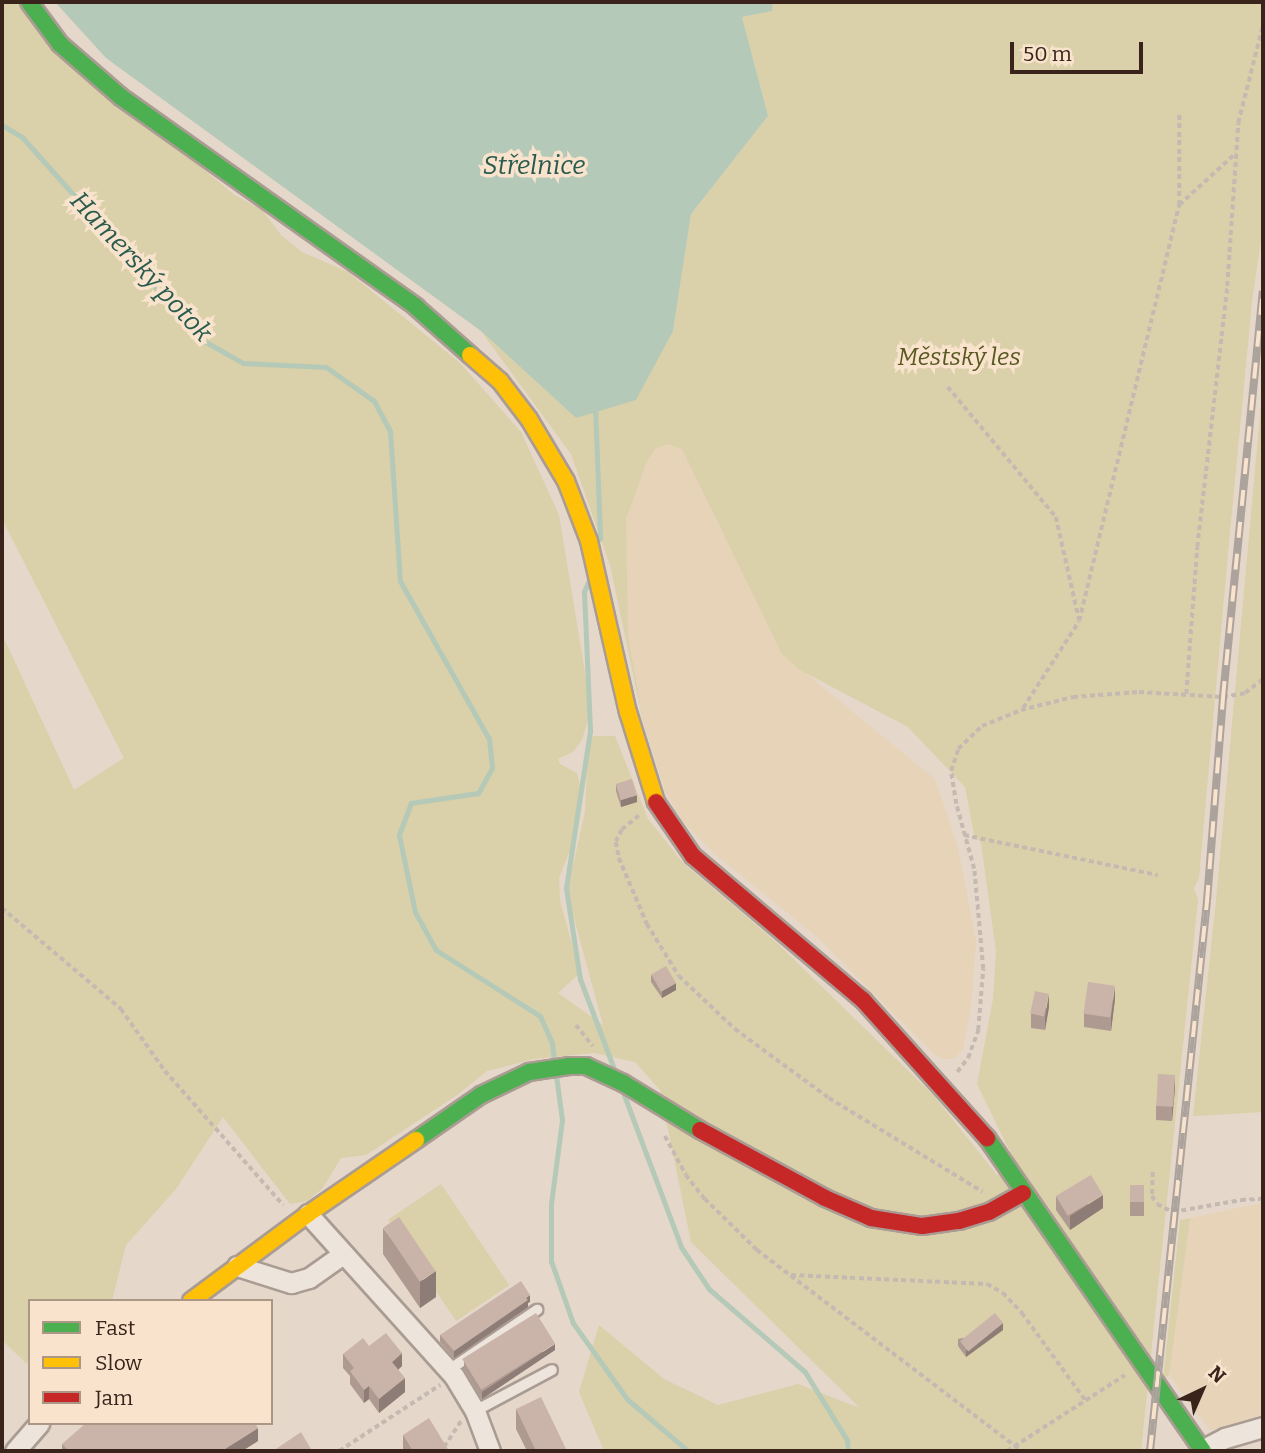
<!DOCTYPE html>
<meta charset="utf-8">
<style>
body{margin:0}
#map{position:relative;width:1265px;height:1453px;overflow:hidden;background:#e5d7c9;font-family:Bitter,serif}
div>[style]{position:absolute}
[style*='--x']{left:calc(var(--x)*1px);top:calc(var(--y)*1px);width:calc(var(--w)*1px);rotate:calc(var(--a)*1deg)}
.farmland>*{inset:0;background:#e7d3b7}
.green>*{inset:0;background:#dad0a9;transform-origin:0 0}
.water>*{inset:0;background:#b5c9b8}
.stream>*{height:5px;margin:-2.5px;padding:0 2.5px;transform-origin:2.5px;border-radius:2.5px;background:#b5c9b8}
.path>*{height:3.5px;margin-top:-1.75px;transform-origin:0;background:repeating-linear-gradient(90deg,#c5bab2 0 5px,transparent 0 8.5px)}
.roads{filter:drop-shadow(2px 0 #aa9c93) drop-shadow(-2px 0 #aa9c93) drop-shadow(0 2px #aa9c93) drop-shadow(0 -2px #aa9c93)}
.lane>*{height:10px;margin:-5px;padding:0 5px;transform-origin:5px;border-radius:5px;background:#ede4db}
.street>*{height:19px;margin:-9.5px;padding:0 9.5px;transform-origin:9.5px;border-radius:9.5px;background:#ede4db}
.fast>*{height:16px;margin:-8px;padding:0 8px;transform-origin:8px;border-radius:8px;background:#4caf50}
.slow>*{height:16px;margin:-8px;padding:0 8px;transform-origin:8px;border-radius:8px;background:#ffc107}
.jam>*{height:16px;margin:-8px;padding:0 8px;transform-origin:8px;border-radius:8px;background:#c62828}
.rail>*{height:8px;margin-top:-4px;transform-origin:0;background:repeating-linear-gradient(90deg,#f9e3cd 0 16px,#aba39c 0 32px);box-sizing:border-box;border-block:2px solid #aba39c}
.wall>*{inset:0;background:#ae9a91;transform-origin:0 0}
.shaded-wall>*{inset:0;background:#8d7d76}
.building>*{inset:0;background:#cab3a9;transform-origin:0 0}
span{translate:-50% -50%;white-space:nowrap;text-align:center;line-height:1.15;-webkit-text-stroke:7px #f9e3cd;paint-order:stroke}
.park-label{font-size:24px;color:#56581f;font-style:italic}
.water-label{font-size:26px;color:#285b4d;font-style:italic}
.frame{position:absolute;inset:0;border:4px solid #39231a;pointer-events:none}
.legend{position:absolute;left:28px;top:1299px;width:245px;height:126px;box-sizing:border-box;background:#f9e3cd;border:2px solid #ac9685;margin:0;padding:9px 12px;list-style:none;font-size:21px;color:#39231a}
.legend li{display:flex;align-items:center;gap:14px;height:35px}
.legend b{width:35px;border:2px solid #ac9685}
.north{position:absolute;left:1167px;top:1355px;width:70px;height:70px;-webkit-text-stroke:5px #f9e3cd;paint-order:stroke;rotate:44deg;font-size:19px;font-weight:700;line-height:28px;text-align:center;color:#39231a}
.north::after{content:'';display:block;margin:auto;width:24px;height:32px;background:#39231a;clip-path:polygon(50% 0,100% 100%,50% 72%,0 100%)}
.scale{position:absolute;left:1010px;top:42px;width:133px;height:32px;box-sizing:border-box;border:4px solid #39231a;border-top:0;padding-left:9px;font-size:21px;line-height:24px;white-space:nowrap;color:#39231a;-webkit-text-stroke:5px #f9e3cd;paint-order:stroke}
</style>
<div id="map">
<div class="farmland">
<div style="clip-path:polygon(668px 444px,682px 449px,782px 654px,935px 779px,958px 847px,976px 942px,971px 1008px,963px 1049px,954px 1059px,943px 1059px,934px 1054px,816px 936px,715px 854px,682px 821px,665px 791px,644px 725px,628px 636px,626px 519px,647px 461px,656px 448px)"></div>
<div style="clip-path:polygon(1262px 1203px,1263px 1414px,1225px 1428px,1210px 1430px,1169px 1375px,1186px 1228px,1190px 1218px)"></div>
</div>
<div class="green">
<div style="clip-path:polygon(2px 2px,27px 2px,104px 85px,233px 194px,262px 210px,281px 235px,302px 252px,348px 272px,460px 363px,521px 432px,559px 515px,591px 709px,582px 740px,573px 752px,558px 759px,560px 764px,577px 773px,580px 786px,576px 835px,559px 878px,560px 901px,580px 973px,558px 993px,603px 1025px,567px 892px,585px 812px,589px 736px,615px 736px,648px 819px,683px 863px,776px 942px,934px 1096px,997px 1175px,1015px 1162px,977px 1084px,993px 999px,996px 951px,981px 843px,974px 834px,965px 787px,908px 727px,800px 670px,782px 654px,682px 449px,668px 444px,656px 448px,647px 461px,626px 519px,628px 636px,644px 725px,610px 565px,571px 454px,481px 331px,576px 418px,673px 331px,691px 214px,768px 116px,742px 17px,771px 11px,774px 2px,1263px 2px,1263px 227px,1252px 301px,1228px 553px,1199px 878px,1194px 888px,1198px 900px,1141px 1451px,604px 1451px,579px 1392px,599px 1325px,664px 1379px,718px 1405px,798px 1384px,860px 1408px,691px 1242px,660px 1090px,635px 1062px,594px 1053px,534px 1059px,487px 1071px,457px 1095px,366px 1155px,341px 1158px,322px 1189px,307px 1201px,290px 1204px,223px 1117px,176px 1189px,126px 1245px,112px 1301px,30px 1301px,30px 1361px,26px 1363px,2px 1340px,2px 634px,74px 790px,124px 758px,2px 519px)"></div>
<div style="clip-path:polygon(1263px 382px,1263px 1112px,1193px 1116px,1216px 901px)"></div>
<div style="left:441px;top:1184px;width:122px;height:64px;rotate:56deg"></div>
<div style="clip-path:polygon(1190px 1218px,1169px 1375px,1163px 1380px,1180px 1220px)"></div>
</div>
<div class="water">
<div style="clip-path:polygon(55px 2px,773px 2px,772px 11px,742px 17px,768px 116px,691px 214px,673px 331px,636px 400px,576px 418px,481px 331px,106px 58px)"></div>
</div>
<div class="stream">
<div style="--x:2;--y:125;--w:23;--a:31"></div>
<div style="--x:22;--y:137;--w:273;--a:48.3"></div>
<div style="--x:204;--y:341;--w:45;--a:29.4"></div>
<div style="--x:243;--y:363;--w:83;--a:2.8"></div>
<div style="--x:326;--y:367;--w:59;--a:35.3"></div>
<div style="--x:374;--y:401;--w:34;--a:62"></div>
<div style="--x:390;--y:431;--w:150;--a:86.2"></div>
<div style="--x:400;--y:581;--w:181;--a:60.6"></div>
<div style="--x:489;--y:739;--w:29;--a:84"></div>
<div style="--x:492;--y:768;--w:29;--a:119"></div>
<div style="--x:478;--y:793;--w:68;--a:171.5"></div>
<div style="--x:411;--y:803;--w:34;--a:111"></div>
<div style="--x:399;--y:835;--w:79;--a:78.3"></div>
<div style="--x:415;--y:912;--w:43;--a:61.1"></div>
<div style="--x:436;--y:950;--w:123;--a:32.4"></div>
<div style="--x:540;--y:1016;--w:30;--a:66"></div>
<div style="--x:552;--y:1043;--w:18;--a:84"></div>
<div style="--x:595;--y:406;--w:133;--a:87.8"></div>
<div style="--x:588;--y:582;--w:11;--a:112"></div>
<div style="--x:584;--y:592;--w:139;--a:87.5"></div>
<div style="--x:590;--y:731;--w:159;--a:98.7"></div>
<div style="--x:566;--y:888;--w:92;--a:81.3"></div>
<div style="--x:580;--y:979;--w:96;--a:69.3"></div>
<div style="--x:556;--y:1075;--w:45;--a:82.4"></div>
<div style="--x:562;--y:1120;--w:84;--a:97.5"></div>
<div style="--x:551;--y:1203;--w:58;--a:90"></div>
<div style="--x:551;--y:1261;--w:66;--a:70.5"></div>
<div style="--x:573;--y:1323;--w:93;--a:54.6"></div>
<div style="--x:627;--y:1399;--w:80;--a:40.4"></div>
<div style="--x:624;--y:1095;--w:162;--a:69.4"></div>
<div style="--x:681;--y:1247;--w:50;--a:56.3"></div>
<div style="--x:709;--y:1289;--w:127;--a:40.8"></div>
<div style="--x:805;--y:1372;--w:80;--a:58.3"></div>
<div style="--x:847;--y:1440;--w:11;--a:85"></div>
</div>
<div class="path">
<div style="--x:1179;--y:205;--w:77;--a:-42.4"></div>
<div style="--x:948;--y:387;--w:169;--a:50.3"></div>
<div style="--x:1056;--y:517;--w:105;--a:77.3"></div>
<div style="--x:1186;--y:694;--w:147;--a:-85.7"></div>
<div style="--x:1197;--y:547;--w:263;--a:-83.4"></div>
<div style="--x:1227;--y:286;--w:163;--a:-86.1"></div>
<div style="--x:1238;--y:123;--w:102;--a:-75.8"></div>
<div style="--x:1023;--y:708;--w:103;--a:-57.2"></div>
<div style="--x:1079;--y:621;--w:428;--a:-76.5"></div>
<div style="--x:1179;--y:205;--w:91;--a:-90"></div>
<div style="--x:639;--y:816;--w:22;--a:141"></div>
<div style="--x:622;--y:830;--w:13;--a:117"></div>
<div style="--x:616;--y:842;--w:16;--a:79"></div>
<div style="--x:619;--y:858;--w:72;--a:67"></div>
<div style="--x:647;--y:924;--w:61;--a:58.4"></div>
<div style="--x:679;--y:976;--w:77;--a:43.4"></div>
<div style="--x:735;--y:1029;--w:117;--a:36.3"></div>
<div style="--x:829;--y:1098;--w:180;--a:31.4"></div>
<div style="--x:964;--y:835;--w:198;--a:11.7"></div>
<div style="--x:2;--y:908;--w:156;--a:40.3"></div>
<div style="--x:121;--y:1009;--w:76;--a:54.6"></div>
<div style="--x:165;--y:1071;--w:179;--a:48.6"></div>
<div style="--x:576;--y:1025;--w:27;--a:51"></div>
<div style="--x:957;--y:1072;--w:18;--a:-52"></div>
<div style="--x:968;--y:1058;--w:30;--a:-70"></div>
<div style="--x:978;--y:1030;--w:61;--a:-85.3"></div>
<div style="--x:983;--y:969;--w:100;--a:-95.1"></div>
<div style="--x:974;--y:869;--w:67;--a:-105.5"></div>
<div style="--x:956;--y:804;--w:33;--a:-99"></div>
<div style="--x:951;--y:771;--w:23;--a:-72"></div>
<div style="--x:958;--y:749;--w:33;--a:-44"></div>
<div style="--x:982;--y:726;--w:42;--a:-22.3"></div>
<div style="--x:1021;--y:710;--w:54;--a:-14"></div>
<div style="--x:1073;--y:697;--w:66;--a:-4.3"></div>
<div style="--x:1139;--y:692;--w:84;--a:3.4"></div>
<div style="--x:1223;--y:697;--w:22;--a:-10"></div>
<div style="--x:1245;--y:693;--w:23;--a:-38"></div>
<div style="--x:665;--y:1136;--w:44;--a:61.7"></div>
<div style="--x:686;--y:1175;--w:31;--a:52"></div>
<div style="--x:705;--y:1199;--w:73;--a:44.4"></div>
<div style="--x:757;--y:1250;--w:333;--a:37.2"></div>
<div style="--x:1153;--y:1172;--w:24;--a:92"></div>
<div style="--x:1152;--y:1196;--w:9;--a:58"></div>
<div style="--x:1157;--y:1204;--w:18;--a:27"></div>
<div style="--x:1173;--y:1212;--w:69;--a:-10"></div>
<div style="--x:1241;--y:1200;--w:22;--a:-3"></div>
<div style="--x:791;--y:1275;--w:196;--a:2.6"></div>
<div style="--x:987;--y:1284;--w:18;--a:29"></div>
<div style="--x:1003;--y:1293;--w:28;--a:46"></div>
<div style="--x:1022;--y:1313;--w:109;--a:54"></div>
<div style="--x:444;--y:1447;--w:31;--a:-57"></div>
<div style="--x:339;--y:1451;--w:121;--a:-33.2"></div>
<div style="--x:1007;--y:1451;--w:140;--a:-32.8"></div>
</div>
<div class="roads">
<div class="lane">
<div style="--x:449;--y:1370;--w:107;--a:-34.3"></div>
<div style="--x:475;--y:1411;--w:87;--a:-28"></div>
</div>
<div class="street">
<div style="--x:308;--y:1214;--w:218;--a:48"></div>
<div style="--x:454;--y:1376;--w:41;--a:59"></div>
<div style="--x:475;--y:1411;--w:43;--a:69.4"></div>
<div style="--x:237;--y:1266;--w:57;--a:17.5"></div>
<div style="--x:291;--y:1283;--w:19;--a:-16"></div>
<div style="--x:309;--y:1278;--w:42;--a:-35.2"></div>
<div style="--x:1202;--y:1450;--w:26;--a:-28"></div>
<div style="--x:1225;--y:1438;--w:40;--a:-16"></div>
<div style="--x:15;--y:1451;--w:37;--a:-49"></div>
</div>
<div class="fast">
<div style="--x:29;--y:2;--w:52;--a:53.6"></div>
<div style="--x:60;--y:44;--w:81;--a:41"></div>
<div style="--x:121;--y:97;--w:362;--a:35.4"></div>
<div style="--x:416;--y:307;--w:72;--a:41.6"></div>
<div style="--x:987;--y:1138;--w:380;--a:55.4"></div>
<div style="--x:416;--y:1140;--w:79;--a:-34.7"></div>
<div style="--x:481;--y:1095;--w:53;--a:-25.6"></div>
<div style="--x:529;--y:1072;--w:40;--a:-8.5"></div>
<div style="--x:569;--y:1066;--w:17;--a:0"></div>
<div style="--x:586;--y:1066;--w:41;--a:24.7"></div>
<div style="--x:623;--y:1083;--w:90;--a:31.4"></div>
</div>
<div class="slow">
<div style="--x:470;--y:355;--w:40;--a:41"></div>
<div style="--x:500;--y:381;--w:48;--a:52.7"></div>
<div style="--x:529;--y:419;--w:72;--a:59.2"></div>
<div style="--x:566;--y:481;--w:64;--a:69"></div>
<div style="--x:589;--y:541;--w:175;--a:77.2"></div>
<div style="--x:628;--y:712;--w:94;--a:72.7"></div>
<div style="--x:191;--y:1301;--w:146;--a:-36.6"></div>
<div style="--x:308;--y:1214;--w:131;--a:-34.4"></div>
</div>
<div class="jam">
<div style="--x:656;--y:802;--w:65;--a:55.6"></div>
<div style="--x:693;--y:856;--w:223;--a:40.3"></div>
<div style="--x:863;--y:1000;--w:186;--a:48.1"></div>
<div style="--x:700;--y:1130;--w:142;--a:28.5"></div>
<div style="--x:825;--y:1198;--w:50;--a:23.5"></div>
<div style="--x:871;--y:1218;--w:52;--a:8.9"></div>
<div style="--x:922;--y:1226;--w:37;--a:-8"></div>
<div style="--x:959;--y:1221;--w:31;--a:-17"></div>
<div style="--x:989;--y:1212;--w:39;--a:-29"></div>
</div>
</div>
<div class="rail">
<div style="--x:1150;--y:1451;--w:553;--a:-84.08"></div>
<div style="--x:1207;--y:901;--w:205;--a:-85.5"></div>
<div style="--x:1223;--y:697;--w:408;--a:-84.4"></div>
</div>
<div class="wall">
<div style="clip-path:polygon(616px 784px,637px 802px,621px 807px,616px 791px)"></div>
<div style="clip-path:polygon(651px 975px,676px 990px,662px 998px,651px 982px)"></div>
<div style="clip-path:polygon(1115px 999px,1111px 1031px,1084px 1027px,1084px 1014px)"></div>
<div style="clip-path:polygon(1049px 1007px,1045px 1030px,1031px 1028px,1031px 1014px)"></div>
<div style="clip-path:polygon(1175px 1088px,1172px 1121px,1156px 1120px,1156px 1106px)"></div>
<div style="left:1130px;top:1185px;width:14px;height:31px"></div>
<div style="clip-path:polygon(1056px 1196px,1103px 1208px,1070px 1230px,1056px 1210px)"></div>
<div style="clip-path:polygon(383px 1228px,436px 1297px,420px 1308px,383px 1254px)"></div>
<div style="clip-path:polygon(530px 1302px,528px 1303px,528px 1307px,454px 1358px,440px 1342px,440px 1335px)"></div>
<div style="clip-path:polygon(1003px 1330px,966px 1357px,958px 1346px,958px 1339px)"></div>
<div style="clip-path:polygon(369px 1346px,402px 1366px,398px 1370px,405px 1392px,379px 1413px,369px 1399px,364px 1403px,350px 1384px,350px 1376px,343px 1368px,343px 1354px)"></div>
<div style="clip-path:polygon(555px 1350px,482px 1399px,464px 1369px,464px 1362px)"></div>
<div style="clip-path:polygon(516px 1409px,567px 1451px,527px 1451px,516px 1429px)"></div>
<div style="clip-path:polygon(403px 1435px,449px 1451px,404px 1451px,403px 1448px)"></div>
<div style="clip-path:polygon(258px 1441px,242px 1451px,62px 1451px,62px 1444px)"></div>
</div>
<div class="shaded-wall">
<div style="clip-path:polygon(637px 795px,637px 802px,621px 807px,621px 800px)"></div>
<div style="clip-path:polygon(676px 983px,676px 990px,662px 998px,662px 991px)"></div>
<div style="clip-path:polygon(1115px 986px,1115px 999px,1111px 1031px,1111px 1017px)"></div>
<div style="clip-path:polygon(1049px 994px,1049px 1007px,1045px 1030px,1045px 1017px)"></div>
<div style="clip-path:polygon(1175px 1075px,1175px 1088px,1172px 1121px,1172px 1107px)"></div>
<div style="clip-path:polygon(1103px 1195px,1103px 1208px,1070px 1230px,1070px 1216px)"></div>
<div style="clip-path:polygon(436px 1271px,436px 1297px,420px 1308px,420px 1282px)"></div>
<div style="clip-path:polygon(530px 1295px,530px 1302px,528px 1303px,528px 1307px,454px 1358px,454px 1351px)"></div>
<div style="clip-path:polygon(1003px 1323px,1003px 1330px,966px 1357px,966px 1350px)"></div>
<div style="clip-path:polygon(555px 1344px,555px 1350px,482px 1399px,482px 1392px)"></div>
<div style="clip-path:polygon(402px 1353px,402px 1366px,392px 1375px,392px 1362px)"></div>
<div style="clip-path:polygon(405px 1378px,405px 1392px,379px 1413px,379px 1399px)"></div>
<div style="clip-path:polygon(369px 1386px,369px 1399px,364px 1403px,364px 1390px)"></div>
<div style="clip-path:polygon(258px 1428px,258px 1441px,242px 1451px,222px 1451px)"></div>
</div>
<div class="building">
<div style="left:632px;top:779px;width:17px;height:17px;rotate:73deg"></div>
<div style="left:666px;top:966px;width:20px;height:17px;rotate:60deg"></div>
<div style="left:1088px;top:982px;width:27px;height:32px;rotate:8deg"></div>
<div style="left:1035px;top:991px;width:14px;height:23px;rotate:12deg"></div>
<div style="left:1158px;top:1074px;width:17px;height:32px;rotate:3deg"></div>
<div style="left:1091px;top:1175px;width:23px;height:41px;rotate:59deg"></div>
<div style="left:1130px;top:1185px;width:14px;height:17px"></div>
<div style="left:399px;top:1217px;width:65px;height:19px;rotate:56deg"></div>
<div style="clip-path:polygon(521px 1281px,530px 1295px,526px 1298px,528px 1300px,454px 1351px,440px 1335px)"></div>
<div style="left:536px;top:1313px;width:36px;height:87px;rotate:58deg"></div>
<div style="left:995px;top:1313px;width:13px;height:45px;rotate:51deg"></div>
<div style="clip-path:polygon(386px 1333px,402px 1353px,392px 1362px,405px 1378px,379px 1399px,369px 1386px,364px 1390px,350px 1371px,354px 1368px,343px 1354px,363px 1338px,369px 1346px)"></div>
<div style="clip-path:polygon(541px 1397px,567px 1451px,536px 1451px,516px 1409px)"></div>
<div style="clip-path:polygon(429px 1418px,449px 1451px,413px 1451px,403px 1435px)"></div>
<div style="clip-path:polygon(86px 1423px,255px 1423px,258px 1428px,222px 1451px,69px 1451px,62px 1444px)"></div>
<div style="clip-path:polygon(301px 1432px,312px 1451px,273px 1451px)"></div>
</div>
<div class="park-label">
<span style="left:959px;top:358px">Městský les</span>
</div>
<div class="water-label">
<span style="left:534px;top:166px">Střelnice</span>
<span style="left:141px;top:267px;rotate:47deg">Hamerský potok</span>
</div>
<div class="frame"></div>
<ul class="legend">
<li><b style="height:9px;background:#4caf50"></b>Fast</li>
<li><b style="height:9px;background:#ffc107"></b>Slow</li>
<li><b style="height:9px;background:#c62828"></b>Jam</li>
</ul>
<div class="north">N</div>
<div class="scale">50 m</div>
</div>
